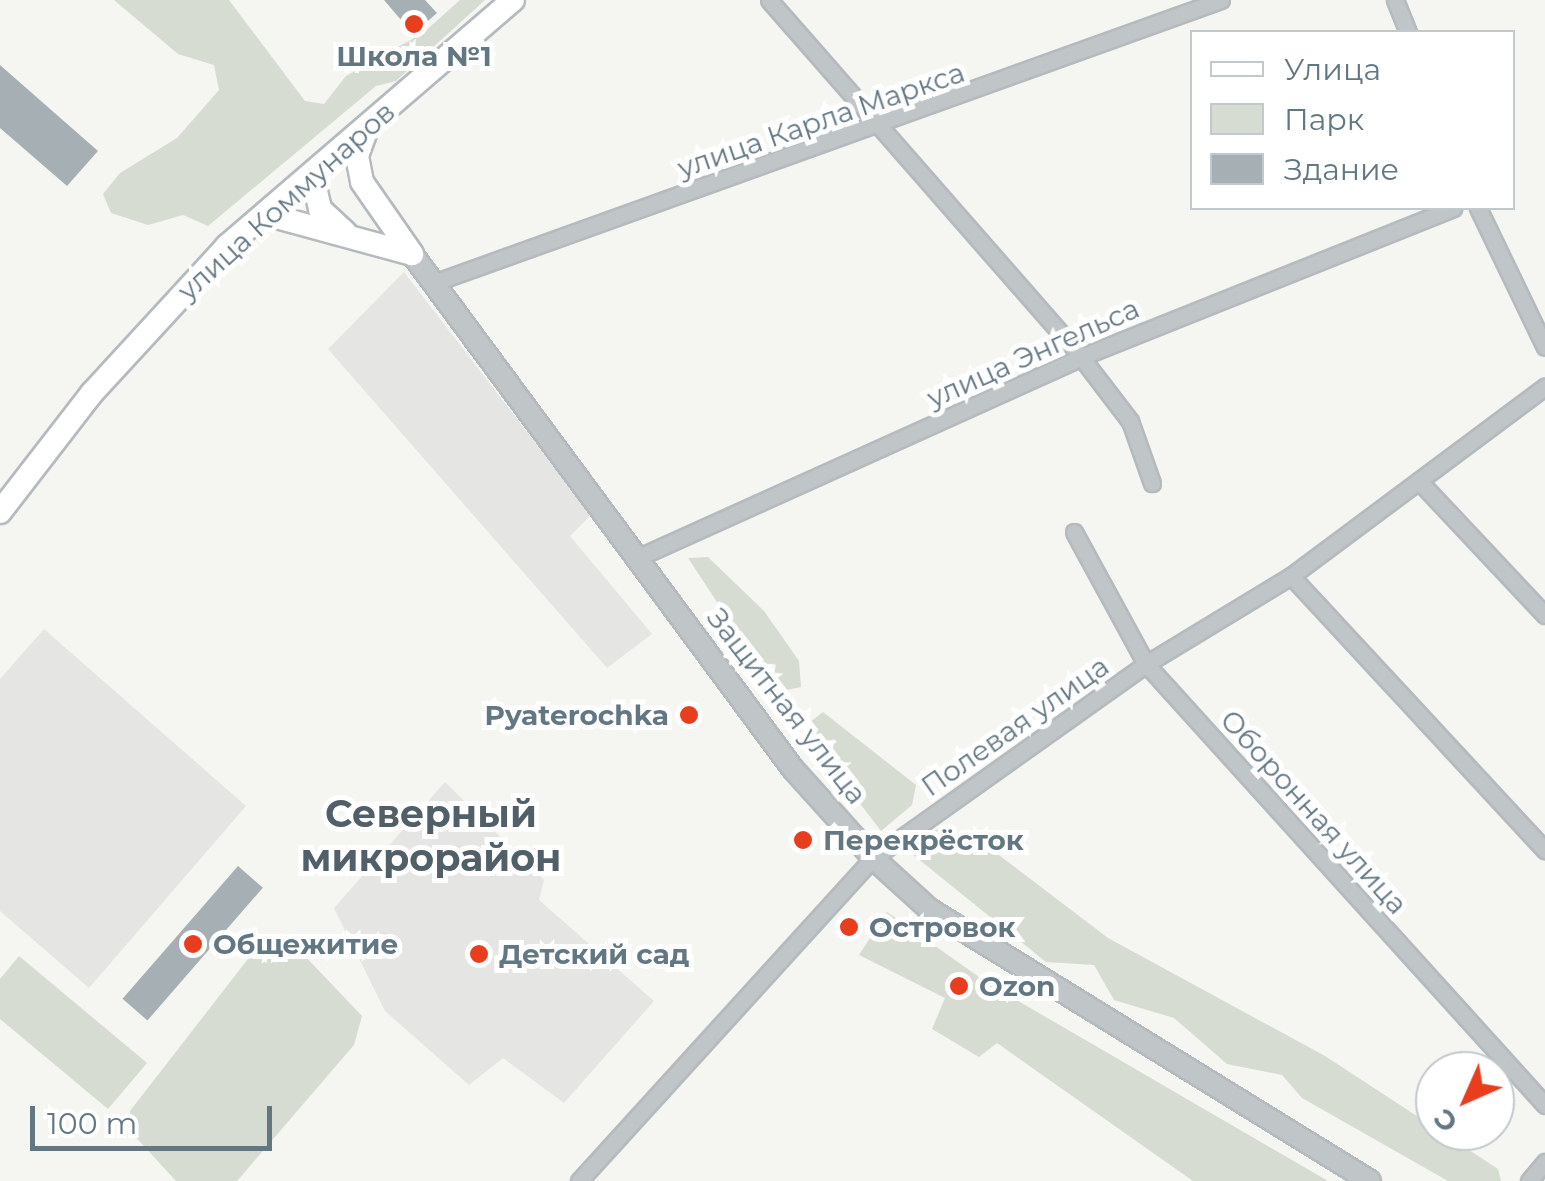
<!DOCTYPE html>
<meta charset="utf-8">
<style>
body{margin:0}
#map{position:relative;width:1545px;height:1181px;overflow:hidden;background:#f5f5f1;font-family:Montserrat,sans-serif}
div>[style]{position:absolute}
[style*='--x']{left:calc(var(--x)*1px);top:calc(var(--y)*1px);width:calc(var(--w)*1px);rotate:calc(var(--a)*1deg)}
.built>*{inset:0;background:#e5e6e4}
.green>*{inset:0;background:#d6dcd2}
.building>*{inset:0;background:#a6b0b4;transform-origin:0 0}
.roads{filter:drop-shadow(2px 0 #b4babe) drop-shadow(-2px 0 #b4babe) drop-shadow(0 2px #b4babe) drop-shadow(0 -2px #b4babe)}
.minor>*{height:15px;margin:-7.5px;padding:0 7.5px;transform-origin:7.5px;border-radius:7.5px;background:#c0c5c7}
.tertiary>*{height:20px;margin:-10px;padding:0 10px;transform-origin:10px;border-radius:10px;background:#c0c5c7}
.secondary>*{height:22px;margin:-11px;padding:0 11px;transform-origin:11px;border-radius:11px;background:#fff}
.dots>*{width:28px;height:28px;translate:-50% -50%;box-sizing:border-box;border:5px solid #fff;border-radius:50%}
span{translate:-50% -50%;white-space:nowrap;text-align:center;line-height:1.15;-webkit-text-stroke:10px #fff;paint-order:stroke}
.poi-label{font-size:28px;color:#637783;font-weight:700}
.right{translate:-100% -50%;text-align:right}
.left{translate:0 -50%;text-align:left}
.street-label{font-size:28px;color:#637783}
.district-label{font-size:38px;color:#515f68;font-weight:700}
.legend{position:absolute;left:1190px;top:30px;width:325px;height:180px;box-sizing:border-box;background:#fff;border:2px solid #c1c9cd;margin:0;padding:12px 18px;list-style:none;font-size:30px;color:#637783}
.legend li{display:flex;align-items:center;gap:20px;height:50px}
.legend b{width:50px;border:2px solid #c1c9cd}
.north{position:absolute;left:1415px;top:1051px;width:100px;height:100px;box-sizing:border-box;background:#fff;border:2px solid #c1c9cd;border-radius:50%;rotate:225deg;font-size:28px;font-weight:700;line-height:40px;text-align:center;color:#637783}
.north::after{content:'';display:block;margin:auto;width:35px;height:45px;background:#e83e1e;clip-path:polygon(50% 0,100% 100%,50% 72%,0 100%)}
.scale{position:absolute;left:30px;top:1106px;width:242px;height:45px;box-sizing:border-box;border:5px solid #637783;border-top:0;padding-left:12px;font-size:30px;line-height:35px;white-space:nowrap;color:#637783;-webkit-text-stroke:8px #fff;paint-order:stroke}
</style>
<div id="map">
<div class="built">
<div style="clip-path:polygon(404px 272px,591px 515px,570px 536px,652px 634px,607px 668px,328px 349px)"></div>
<div style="clip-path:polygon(44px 629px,246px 806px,89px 988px,0 911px,0 679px)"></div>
<div style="clip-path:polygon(445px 782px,544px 880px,539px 900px,654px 1001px,564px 1103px,503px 1058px,469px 1085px,385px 1011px,334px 908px)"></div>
</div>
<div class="green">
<div style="clip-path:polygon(114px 0,229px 0,305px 101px,324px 104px,346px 76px,423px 33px,460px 0,485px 0,396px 81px,376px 86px,208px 226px,183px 215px,148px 225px,111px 213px,103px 194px,120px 173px,177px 138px,219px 90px,214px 65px,178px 54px)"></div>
<div style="clip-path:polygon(708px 557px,764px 611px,799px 661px,801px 687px,776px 692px,688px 558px)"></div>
<div style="clip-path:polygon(823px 712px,916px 785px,912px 805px,881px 831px,817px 747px,809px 723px)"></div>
<div style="clip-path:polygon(941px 827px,987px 846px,1108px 938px,1325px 1056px,1498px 1169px,1501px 1181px,1448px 1181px,1302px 1098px,1282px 1075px,1227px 1064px,1174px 1018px,1114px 1000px,1094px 965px,1046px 962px,906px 849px)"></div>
<div style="clip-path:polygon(887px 912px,989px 984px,1328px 1181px,1193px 1181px,997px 1043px,979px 1057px,932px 1029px,945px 998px,859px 955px)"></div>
<div style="clip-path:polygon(276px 946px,302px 953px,362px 1016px,354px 1045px,237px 1181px,176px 1181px,131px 1132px,130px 1111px,251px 955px)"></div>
<div style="clip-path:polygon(19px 956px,147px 1063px,108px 1109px,0 1019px,0 979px)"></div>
</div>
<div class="building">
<div style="clip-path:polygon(384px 0,425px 0,437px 13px,413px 34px)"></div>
<div style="clip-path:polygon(0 65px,98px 151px,67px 186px,0 128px)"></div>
<div style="left:238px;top:866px;width:33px;height:176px;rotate:41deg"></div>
</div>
<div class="roads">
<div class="minor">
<div style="--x:769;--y:0;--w:474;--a:48.8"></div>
<div style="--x:1081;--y:357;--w:81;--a:52.6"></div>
<div style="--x:1130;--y:421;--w:66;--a:70.5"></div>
<div style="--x:1395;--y:0;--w:35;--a:68"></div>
<div style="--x:1478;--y:208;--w:154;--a:64.3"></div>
<div style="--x:436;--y:282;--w:834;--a:-19.76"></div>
<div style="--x:1419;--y:481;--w:184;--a:46.8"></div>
<div style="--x:1074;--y:532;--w:150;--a:61.4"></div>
<div style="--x:1146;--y:664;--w:595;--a:47.86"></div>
<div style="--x:639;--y:557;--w:485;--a:-24.3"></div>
<div style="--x:1081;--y:357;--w:401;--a:-21.8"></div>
<div style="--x:1291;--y:576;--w:374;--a:47.2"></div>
<div style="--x:579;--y:1181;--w:437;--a:-47.7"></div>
<div style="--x:873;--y:858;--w:335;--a:-35.4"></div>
<div style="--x:1146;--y:664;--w:170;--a:-31.3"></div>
<div style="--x:1291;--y:576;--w:317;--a:-36.7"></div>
<div style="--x:1529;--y:1181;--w:25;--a:-50"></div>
</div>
<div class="tertiary">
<div style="--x:412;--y:254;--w:641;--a:53.51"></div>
<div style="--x:793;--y:769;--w:120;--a:48"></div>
<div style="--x:873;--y:858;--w:76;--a:42.3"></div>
<div style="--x:929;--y:909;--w:518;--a:31.67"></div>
</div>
<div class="secondary">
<div style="--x:366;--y:131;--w:27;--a:110"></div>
<div style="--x:357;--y:156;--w:26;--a:79"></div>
<div style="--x:362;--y:182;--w:88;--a:55.2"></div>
<div style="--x:312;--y:174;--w:36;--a:77"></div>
<div style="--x:320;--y:209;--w:35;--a:43"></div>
<div style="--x:265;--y:214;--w:152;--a:15.2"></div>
<div style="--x:0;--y:512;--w:150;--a:-52.3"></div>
<div style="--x:92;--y:393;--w:200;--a:-47.4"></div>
<div style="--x:227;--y:246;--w:377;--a:-40.7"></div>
</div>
</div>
<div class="dots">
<div style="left:414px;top:24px;background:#e83e1e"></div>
<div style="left:689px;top:715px;background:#e83e1e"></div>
<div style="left:803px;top:840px;background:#e83e1e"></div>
<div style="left:849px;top:927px;background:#e83e1e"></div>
<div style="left:193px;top:944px;background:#e83e1e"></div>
<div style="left:479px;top:954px;background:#e83e1e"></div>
<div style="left:959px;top:986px;background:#e83e1e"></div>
</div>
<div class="poi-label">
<span style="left:414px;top:56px">Школа №1</span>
<span class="right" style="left:669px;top:715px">Pyaterochka</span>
<span class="left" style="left:823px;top:840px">Перекрёсток</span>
<span class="left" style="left:869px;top:927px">Островок</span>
<span class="left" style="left:213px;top:944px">Общежитие</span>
<span class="left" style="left:499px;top:954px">Детский сад</span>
<span class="left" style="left:979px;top:986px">Ozon</span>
</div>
<div class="street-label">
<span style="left:821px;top:120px;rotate:-19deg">улица Карла Маркса</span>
<span style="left:286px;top:201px;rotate:-42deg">улица Коммунаров</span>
<span style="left:1033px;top:353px;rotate:-24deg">улица Энгельса</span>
<span style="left:787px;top:706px;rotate:52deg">Защитная улица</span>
<span style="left:1015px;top:726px;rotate:-35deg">Полевая улица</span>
<span style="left:1314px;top:812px;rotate:48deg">Оборонная улица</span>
</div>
<div class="district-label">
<span style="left:431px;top:836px">Северный<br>микрорайон</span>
</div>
<ul class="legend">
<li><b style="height:12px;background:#fff"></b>Улица</li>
<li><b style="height:28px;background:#d6dcd2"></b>Парк</li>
<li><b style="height:28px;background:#a6b0b4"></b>Здание</li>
</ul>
<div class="north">С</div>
<div class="scale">100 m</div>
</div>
